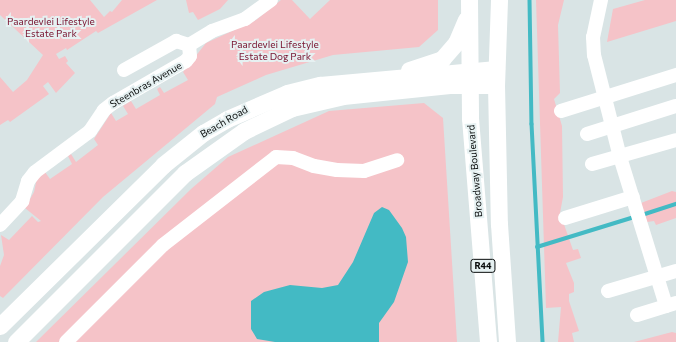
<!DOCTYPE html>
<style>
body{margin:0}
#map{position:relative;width:676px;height:342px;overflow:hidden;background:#d9e4e5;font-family:Commissioner,sans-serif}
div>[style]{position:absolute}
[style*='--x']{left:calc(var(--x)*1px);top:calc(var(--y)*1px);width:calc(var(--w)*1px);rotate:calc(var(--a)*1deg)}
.green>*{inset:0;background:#f5c3c8}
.water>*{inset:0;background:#43bac4}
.stream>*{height:3.5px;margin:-1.75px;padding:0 1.75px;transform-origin:1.75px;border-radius:1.75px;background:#43bac4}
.minor>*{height:14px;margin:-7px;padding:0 7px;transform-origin:7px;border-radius:7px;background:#fff}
.major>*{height:17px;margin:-8.5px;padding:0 8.5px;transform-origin:8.5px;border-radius:8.5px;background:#fff}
span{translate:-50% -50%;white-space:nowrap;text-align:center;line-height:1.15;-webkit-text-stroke:4px #e6f1f2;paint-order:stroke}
.shield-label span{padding:1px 3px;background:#e6f1f2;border:1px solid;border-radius:3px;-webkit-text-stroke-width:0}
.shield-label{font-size:9px;color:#090c0c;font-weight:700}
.park-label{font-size:10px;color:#78132f}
.street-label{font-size:10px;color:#090c0c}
</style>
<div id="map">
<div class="green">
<div style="clip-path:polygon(0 0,90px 0,104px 17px,110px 11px,112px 12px,122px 0,157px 0,98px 33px,96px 31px,67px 50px,66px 48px,56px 54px,59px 59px,65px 56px,68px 61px,66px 63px,75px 73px,56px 93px,48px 82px,43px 86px,49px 94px,10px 122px,8px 120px,0 125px,0 77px,13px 92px,27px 80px,43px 55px,0 15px)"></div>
<div style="clip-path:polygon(186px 0,228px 0,220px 9px,198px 20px,193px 12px,189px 13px)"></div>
<div style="clip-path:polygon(281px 0,292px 0,310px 19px,330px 0,438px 0,438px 30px,419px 47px,333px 55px,266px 75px,217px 97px,215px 104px,103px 197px,3px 298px,0 296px,0 266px,4px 255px,1px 235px,9px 240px,32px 216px,38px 222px,41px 221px,25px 208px,34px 192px,37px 178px,45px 172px,50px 179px,72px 164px,68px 156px,71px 154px,76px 162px,98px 145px,94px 139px,111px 113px,116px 121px,128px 114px,123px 106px,131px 101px,136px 109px,160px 95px,157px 89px,160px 87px,164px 93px,188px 80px,183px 72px,206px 43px,256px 20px)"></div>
<div style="clip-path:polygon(536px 0,564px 0,558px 25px,560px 93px,554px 99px,562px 126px,563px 197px,560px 213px,573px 250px,578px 249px,581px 258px,566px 263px,574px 283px,574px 292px,569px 294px,569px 301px,579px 331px,572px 333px,574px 342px,558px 342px,561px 307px,546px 308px)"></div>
<div style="clip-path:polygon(645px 0,676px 0,676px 21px,607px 42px,613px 9px)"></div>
<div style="clip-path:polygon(424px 103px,443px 118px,457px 342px,36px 342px,191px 189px,228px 157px,329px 111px)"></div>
<div style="clip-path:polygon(672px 191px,676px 192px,676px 218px,656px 225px,654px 221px,647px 222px,641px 203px)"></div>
<div style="clip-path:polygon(672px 332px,676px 333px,676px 342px,634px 342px)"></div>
</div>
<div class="water">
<div style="clip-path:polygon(382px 207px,389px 210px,402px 228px,406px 237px,408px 262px,394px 302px,379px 323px,379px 342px,275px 342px,257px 339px,251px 329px,251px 301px,264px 292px,290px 285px,322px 288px,338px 285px,353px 262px,374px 213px)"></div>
</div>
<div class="stream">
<div style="--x:530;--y:0;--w:124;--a:89.1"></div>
<div style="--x:532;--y:124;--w:218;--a:87.1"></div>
<div style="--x:645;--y:214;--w:33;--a:-18"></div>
<div style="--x:537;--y:247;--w:98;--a:-17.1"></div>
</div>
<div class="minor">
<div style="--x:601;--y:0;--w:38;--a:102"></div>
<div style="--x:593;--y:37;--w:18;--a:87"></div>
<div style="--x:594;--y:55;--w:105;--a:75.7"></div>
<div style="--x:620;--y:157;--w:156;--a:72.8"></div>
<div style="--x:189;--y:45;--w:27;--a:-31"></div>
<div style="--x:212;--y:31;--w:35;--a:-20"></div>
<div style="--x:245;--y:19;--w:32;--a:-36"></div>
<div style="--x:124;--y:70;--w:60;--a:-29.1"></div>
<div style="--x:176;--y:41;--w:14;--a:17"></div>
<div style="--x:561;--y:111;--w:121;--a:-17.4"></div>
<div style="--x:587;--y:134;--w:93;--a:-17.5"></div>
<div style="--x:592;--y:164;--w:87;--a:-15.9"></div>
<div style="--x:565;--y:218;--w:71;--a:-17.2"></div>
<div style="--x:0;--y:225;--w:33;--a:-47"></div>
<div style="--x:22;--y:201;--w:21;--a:-73"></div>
<div style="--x:28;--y:181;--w:11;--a:-52"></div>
<div style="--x:35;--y:172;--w:69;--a:-36.7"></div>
<div style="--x:90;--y:131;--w:25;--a:-56"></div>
<div style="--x:104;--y:110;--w:11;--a:-38"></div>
<div style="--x:113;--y:103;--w:84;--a:-29.9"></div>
<div style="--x:186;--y:61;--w:6;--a:-51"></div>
<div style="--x:190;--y:56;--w:11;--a:-95"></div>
<div style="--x:608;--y:291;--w:71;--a:-16.4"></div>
<div style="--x:637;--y:315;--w:41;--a:-17.1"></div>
<div style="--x:66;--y:342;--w:137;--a:-45"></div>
<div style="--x:163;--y:245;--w:143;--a:-37.9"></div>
<div style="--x:276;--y:157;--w:17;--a:3"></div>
<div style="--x:293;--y:158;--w:22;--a:21"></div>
<div style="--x:314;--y:166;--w:23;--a:10"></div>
<div style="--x:337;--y:170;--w:27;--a:2"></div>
<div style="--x:364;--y:171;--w:35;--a:-18"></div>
</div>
<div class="major">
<div style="--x:469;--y:0;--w:118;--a:89.5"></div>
<div style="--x:470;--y:118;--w:225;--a:85.4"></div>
<div style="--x:499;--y:0;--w:85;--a:92"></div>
<div style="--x:496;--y:85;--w:139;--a:88.8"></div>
<div style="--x:499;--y:224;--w:118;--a:86.1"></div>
<div style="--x:409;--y:70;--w:35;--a:-18"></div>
<div style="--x:442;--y:59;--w:21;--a:-49"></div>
<div style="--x:456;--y:43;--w:25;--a:-67"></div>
<div style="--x:0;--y:326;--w:229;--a:-44.6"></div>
<div style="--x:163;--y:165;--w:51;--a:-38.7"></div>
<div style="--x:203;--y:133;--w:28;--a:-30"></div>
<div style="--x:227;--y:119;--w:65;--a:-23.4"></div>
<div style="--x:287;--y:93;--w:34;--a:-14"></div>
<div style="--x:320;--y:85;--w:177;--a:-5.2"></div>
<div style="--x:16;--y:342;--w:239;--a:-45"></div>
<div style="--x:185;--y:173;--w:72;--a:-35.4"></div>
<div style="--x:244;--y:131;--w:53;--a:-25.6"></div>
<div style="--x:292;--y:108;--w:52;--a:-13.2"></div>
<div style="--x:343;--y:96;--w:107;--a:-5.9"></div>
<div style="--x:449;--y:85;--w:47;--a:0"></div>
</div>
<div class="shield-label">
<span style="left:483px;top:266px">R44</span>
</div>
<div class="park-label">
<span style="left:51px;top:27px">Paardevlei Lifestyle<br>Estate Park</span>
<span style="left:275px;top:50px">Paardevlei Lifestyle<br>Estate Dog Park</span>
</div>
<div class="street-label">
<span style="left:146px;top:85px;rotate:-30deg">Steenbras Avenue</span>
<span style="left:224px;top:122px;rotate:-30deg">Beach Road</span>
<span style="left:475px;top:171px;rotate:-95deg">Broadway Boulevard</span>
</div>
</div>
